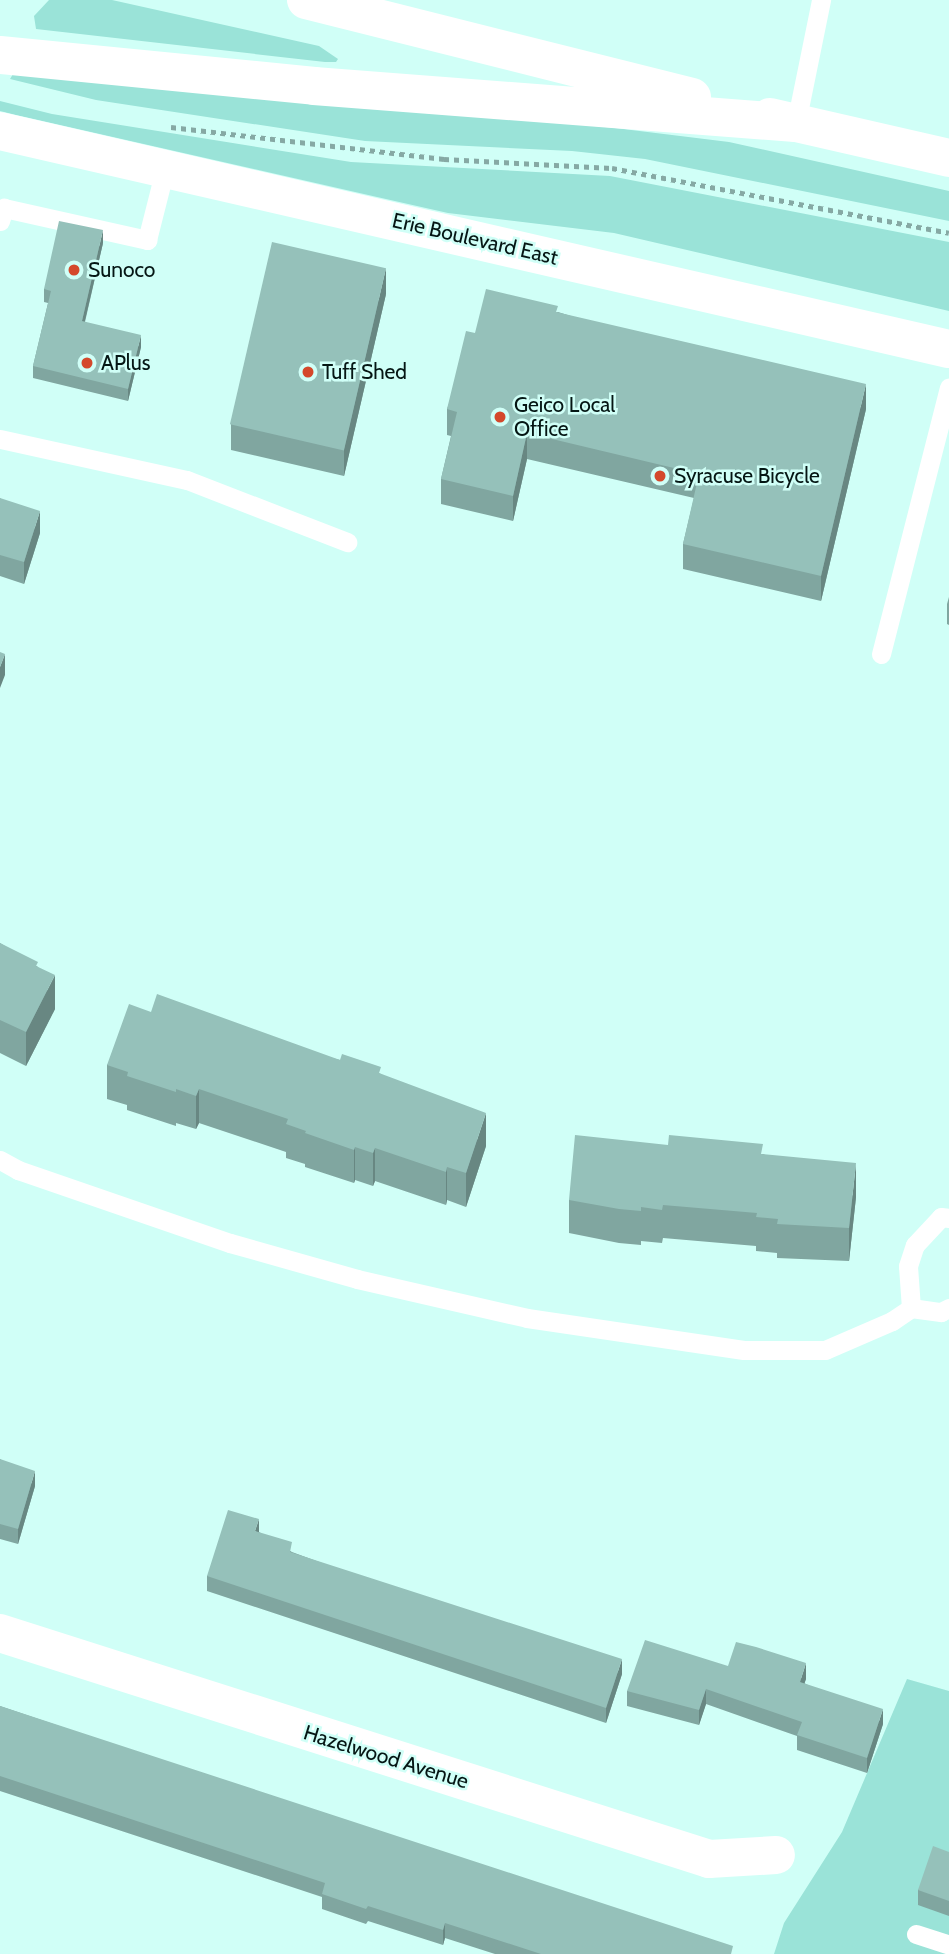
<!DOCTYPE html>
<style>
body{margin:0}
#map{position:relative;width:949px;height:1954px;overflow:hidden;background:#d0fff7;font-family:Cabin,sans-serif}
div>[style]{position:absolute}
[style*='--x']{left:calc(var(--x)*1px);top:calc(var(--y)*1px);width:calc(var(--w)*1px);rotate:calc(var(--a)*1deg)}
.green>*{inset:0;background:#9ae3d8}
.path>*{height:4.5px;margin-top:-2.25px;transform-origin:0;background:repeating-linear-gradient(90deg,#86a9a4 0 5px,transparent 0 10px)}
.service>*{height:19px;margin:-9.5px;padding:0 9.5px;transform-origin:9.5px;border-radius:9.5px;background:#fff}
.minor>*{height:38px;margin:-19px;padding:0 19px;transform-origin:19px;border-radius:19px;background:#fff}
.primary>*{height:38px;margin:-19px;padding:0 19px;transform-origin:19px;border-radius:19px;background:#fff}
.wall>*{inset:0;background:#80a6a0}
.shaded-wall>*{inset:0;background:#688782}
.building>*{inset:0;background:#95c1ba;transform-origin:0 0}
.dots>*{width:19px;height:19px;translate:-50% -50%;box-sizing:border-box;border:4px solid #d0fff7;border-radius:50%}
span{translate:-50% -50%;white-space:nowrap;text-align:center;line-height:1.15;-webkit-text-stroke:5px #d0fff7;paint-order:stroke}
.street-label{font-size:21px;color:#051614}
.poi-label{font-size:21px;color:#051614}
.left{translate:0 -50%;text-align:left}
</style>
<div id="map">
<div class="green">
<div style="clip-path:polygon(49px 0,112px 0,319px 46px,338px 59px,336px 62px,325px 62px,36px 29px,34px 16px)"></div>
<div style="clip-path:polygon(16px 69px,615px 128px,729px 142px,949px 191px,949px 221px,645px 159px,572px 151px,365px 141px,96px 100px,10px 79px)"></div>
<div style="clip-path:polygon(0 101px,52px 114px,351px 162px,610px 176px,949px 242px,949px 311px,614px 233px,448px 213px,377px 197px,16px 115px,0 111px)"></div>
<div style="clip-path:polygon(907px 1679px,949px 1691px,949px 1954px,774px 1954px,784px 1923px,842px 1832px)"></div>
</div>
<div class="path">
<div style="--x:171;--y:127;--w:275;--a:6.7"></div>
<div style="--x:444;--y:159;--w:168;--a:3.1"></div>
<div style="--x:612;--y:168;--w:343;--a:10.9"></div>
</div>
<div class="service">
<div style="--x:796;--y:123;--w:126;--a:-78.5"></div>
<div style="--x:0;--y:221;--w:14;--a:-73"></div>
<div style="--x:4;--y:208;--w:147;--a:12.6"></div>
<div style="--x:147;--y:240;--w:73;--a:-75.8"></div>
<div style="--x:0;--y:439;--w:191;--a:12.4"></div>
<div style="--x:187;--y:480;--w:172;--a:21.2"></div>
<div style="--x:881;--y:654;--w:275;--a:-75.7"></div>
<div style="--x:0;--y:1160;--w:21;--a:29"></div>
<div style="--x:18;--y:1170;--w:224;--a:19"></div>
<div style="--x:230;--y:1243;--w:132;--a:15.8"></div>
<div style="--x:357;--y:1279;--w:174;--a:12.9"></div>
<div style="--x:527;--y:1318;--w:219;--a:8.4"></div>
<div style="--x:744;--y:1350;--w:81;--a:0"></div>
<div style="--x:825;--y:1350;--w:73;--a:-23.4"></div>
<div style="--x:892;--y:1321;--w:23;--a:-34"></div>
<div style="--x:911;--y:1308;--w:30;--a:8"></div>
<div style="--x:941;--y:1312;--w:9;--a:-27"></div>
<div style="--x:911;--y:1308;--w:42;--a:-94.1"></div>
<div style="--x:908;--y:1266;--w:22;--a:-72"></div>
<div style="--x:915;--y:1245;--w:38;--a:-47"></div>
<div style="--x:941;--y:1217;--w:8;--a:7"></div>
<div style="--x:916;--y:1934;--w:35;--a:18"></div>
</div>
<div class="minor">
<div style="--x:0;--y:1633;--w:744;--a:17.68"></div>
<div style="--x:709;--y:1859;--w:67;--a:-3.4"></div>
</div>
<div class="primary">
<div style="--x:306;--y:0;--w:398;--a:14.1"></div>
<div style="--x:0;--y:55;--w:316;--a:5.6"></div>
<div style="--x:314;--y:86;--w:483;--a:4.4"></div>
<div style="--x:770;--y:117;--w:184;--a:12.9"></div>
<div style="--x:0;--y:131;--w:974;--a:12.94"></div>
</div>
<div class="wall">
<div style="clip-path:polygon(103px 243px,85px 322px,141px 347px,128px 401px,33px 378px,33px 366px,48px 303px,44px 302px,44px 289px)"></div>
<div style="clip-path:polygon(386px 294px,344px 476px,231px 450px,231px 424px)"></div>
<div style="clip-path:polygon(558px 312px,866px 409px,821px 601px,683px 569px,683px 544px,694px 498px,527px 459px,513px 521px,441px 504px,441px 479px,451px 436px,447px 435px,447px 409px,475px 333px)"></div>
<div style="clip-path:polygon(0 498px,40px 533px,24px 584px,0 576px)"></div>
<div style="clip-path:polygon(949px 597px,949px 625px,947px 624px,947px 604px)"></div>
<div style="clip-path:polygon(0 943px,38px 967px,55px 1009px,26px 1066px,0 1053px)"></div>
<div style="clip-path:polygon(151px 1012px,340px 1060px,381px 1074px,486px 1146px,466px 1207px,447px 1200px,446px 1205px,375px 1181px,373px 1186px,355px 1180px,354px 1183px,305px 1167px,305px 1164px,286px 1158px,286px 1152px,199px 1123px,196px 1129px,176px 1123px,176px 1126px,127px 1110px,127px 1105px,107px 1099px,107px 1065px)"></div>
<div style="clip-path:polygon(763px 1154px,856px 1197px,849px 1261px,777px 1258px,777px 1253px,756px 1251px,756px 1246px,663px 1238px,662px 1243px,641px 1241px,641px 1245px,619px 1243px,569px 1233px,569px 1200px)"></div>
<div style="clip-path:polygon(0 1459px,35px 1486px,18px 1544px,0 1539px)"></div>
<div style="clip-path:polygon(259px 1532px,292px 1552px,622px 1674px,606px 1723px,207px 1591px,207px 1576px)"></div>
<div style="clip-path:polygon(728px 1666px,806px 1679px,804px 1683px,883px 1724px,867px 1773px,797px 1750px,797px 1736px,706px 1704px,699px 1725px,627px 1706px,627px 1691px)"></div>
<div style="clip-path:polygon(0 1706px,731px 1954px,495px 1954px,445px 1938px,443px 1945px,368px 1921px,366px 1924px,322px 1909px,322px 1897px,0 1791px)"></div>
<div style="clip-path:polygon(949px 1852px,949px 1916px,918px 1905px,918px 1890px)"></div>
</div>
<div class="shaded-wall">
<div style="clip-path:polygon(103px 230px,103px 243px,82px 333px,82px 321px)"></div>
<div style="clip-path:polygon(386px 268px,386px 294px,344px 476px,344px 449px)"></div>
<div style="clip-path:polygon(141px 335px,141px 347px,128px 401px,128px 389px)"></div>
<div style="clip-path:polygon(866px 384px,866px 409px,821px 601px,821px 576px)"></div>
<div style="clip-path:polygon(527px 433px,527px 459px,513px 521px,513px 496px)"></div>
<div style="clip-path:polygon(40px 511px,40px 533px,24px 584px,24px 562px)"></div>
<div style="clip-path:polygon(5px 654px,5px 675px,0 688px,0 667px)"></div>
<div style="clip-path:polygon(55px 975px,55px 1009px,26px 1066px,26px 1032px)"></div>
<div style="clip-path:polygon(199px 1089px,199px 1123px,196px 1129px,196px 1096px)"></div>
<div style="clip-path:polygon(486px 1113px,486px 1146px,466px 1207px,466px 1173px)"></div>
<div style="clip-path:polygon(355px 1147px,355px 1180px,354px 1183px,354px 1150px)"></div>
<div style="clip-path:polygon(375px 1148px,375px 1181px,373px 1186px,373px 1153px)"></div>
<div style="clip-path:polygon(856px 1163px,856px 1197px,849px 1261px,849px 1228px)"></div>
<div style="clip-path:polygon(447px 1167px,447px 1200px,446px 1205px,446px 1172px)"></div>
<div style="clip-path:polygon(35px 1471px,35px 1486px,18px 1544px,18px 1529px)"></div>
<div style="clip-path:polygon(259px 1519px,259px 1534px,255px 1531px)"></div>
<div style="clip-path:polygon(622px 1659px,622px 1674px,606px 1723px,606px 1708px)"></div>
<div style="clip-path:polygon(806px 1663px,806px 1679px,800px 1697px,800px 1682px)"></div>
<div style="clip-path:polygon(706px 1689px,706px 1704px,699px 1725px,699px 1710px)"></div>
<div style="clip-path:polygon(883px 1709px,883px 1724px,867px 1773px,867px 1758px)"></div>
<div style="clip-path:polygon(445px 1923px,445px 1938px,443px 1945px,443px 1930px)"></div>
</div>
<div class="building">
<div style="clip-path:polygon(59px 221px,103px 230px,82px 321px,141px 335px,128px 389px,33px 366px,51px 291px,44px 289px)"></div>
<div style="left:272px;top:242px;width:117px;height:187px;rotate:13deg"></div>
<div style="clip-path:polygon(486px 289px,558px 306px,556px 312px,866px 384px,821px 576px,683px 544px,699px 474px,527px 433px,513px 496px,441px 479px,457px 412px,447px 409px,466px 331px,475px 333px)"></div>
<div style="clip-path:polygon(0 498px,40px 511px,24px 562px,0 555px)"></div>
<div style="clip-path:polygon(0 652px,5px 654px,0 667px)"></div>
<div style="clip-path:polygon(0 943px,38px 962px,36px 966px,55px 975px,26px 1032px,0 1020px)"></div>
<div style="clip-path:polygon(157px 994px,340px 1060px,342px 1054px,381px 1067px,379px 1073px,486px 1113px,466px 1173px,447px 1167px,446px 1172px,375px 1148px,373px 1153px,355px 1147px,354px 1150px,305px 1133px,306px 1131px,286px 1124px,288px 1119px,199px 1089px,196px 1096px,176px 1089px,176px 1092px,127px 1076px,128px 1072px,107px 1065px,129px 1004px,151px 1012px)"></div>
<div style="clip-path:polygon(575px 1135px,668px 1145px,669px 1135px,763px 1144px,761px 1154px,856px 1163px,849px 1228px,777px 1224px,778px 1219px,756px 1217px,757px 1213px,663px 1205px,662px 1210px,641px 1207px,641px 1211px,619px 1209px,569px 1200px)"></div>
<div style="clip-path:polygon(0 1459px,35px 1471px,18px 1529px,0 1524px)"></div>
<div style="clip-path:polygon(228px 1510px,259px 1519px,255px 1531px,292px 1542px,290px 1552px,622px 1659px,606px 1708px,207px 1576px)"></div>
<div style="clip-path:polygon(645px 1640px,728px 1666px,736px 1642px,756px 1647px,806px 1663px,800px 1682px,883px 1709px,867px 1758px,797px 1735px,802px 1722px,706px 1689px,699px 1710px,627px 1691px)"></div>
<div style="clip-path:polygon(0 1706px,733px 1946px,731px 1954px,541px 1954px,445px 1923px,443px 1930px,368px 1906px,366px 1909px,322px 1894px,325px 1883px,0 1776px)"></div>
<div style="clip-path:polygon(933px 1846px,949px 1852px,949px 1901px,918px 1890px)"></div>
</div>
<div class="dots">
<div style="left:74px;top:270px;background:#d4492c"></div>
<div style="left:87px;top:363px;background:#d4492c"></div>
<div style="left:308px;top:372px;background:#d4492c"></div>
<div style="left:500px;top:417px;background:#d4492c"></div>
<div style="left:660px;top:476px;background:#d4492c"></div>
</div>
<div class="street-label">
<span style="left:475px;top:239px;rotate:13deg">Erie Boulevard East</span>
<span style="left:386px;top:1757px;rotate:17deg">Hazelwood Avenue</span>
</div>
<div class="poi-label">
<span class="left" style="left:88px;top:270px">Sunoco</span>
<span class="left" style="left:101px;top:363px">APlus</span>
<span class="left" style="left:322px;top:372px">Tuff Shed</span>
<span class="left" style="left:514px;top:417px">Geico Local<br>Office</span>
<span class="left" style="left:674px;top:476px">Syracuse Bicycle</span>
</div>
</div>
